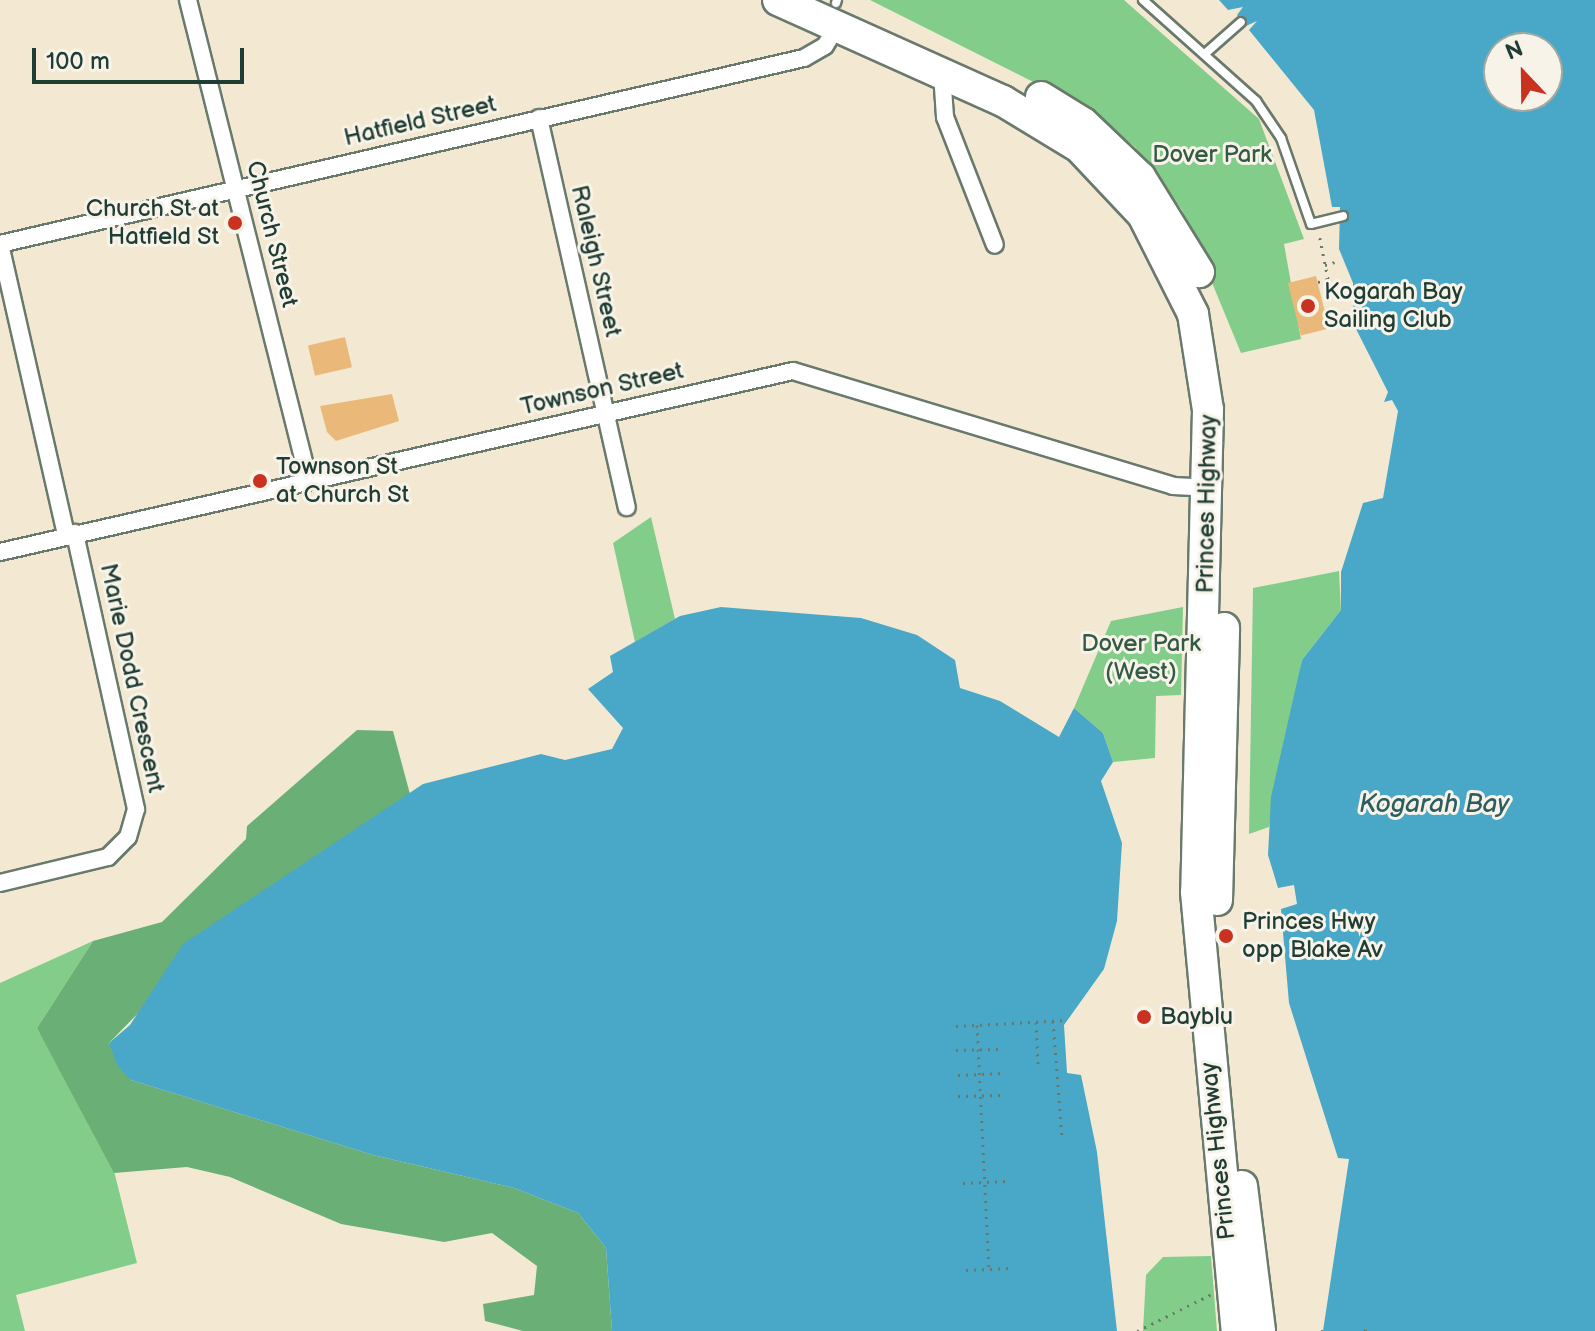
<!DOCTYPE html>
<style>
body{margin:0}
#map{position:relative;width:1595px;height:1331px;overflow:hidden;background:#f3e9d3;font-family:"Balsamiq Sans",sans-serif}
div>[style]{position:absolute}
[style*='--x']{left:calc(var(--x)*1px);top:calc(var(--y)*1px);width:calc(var(--w)*1px);rotate:calc(var(--a)*1deg)}
.green>*{inset:0;background:#83cd8a}
.forest>*{inset:0;background:#6ab076}
.water>*{inset:0;background:#49a7c8}
.building>*{inset:0;background:#eab97a;transform-origin:0 0}
.path>*{height:3px;margin-top:-1.5px;transform-origin:0;background:repeating-linear-gradient(90deg,#69796c 0 2px,transparent 0 8px)}
.roads{filter:drop-shadow(2px 0 #69796c) drop-shadow(-2px 0 #69796c) drop-shadow(0 2px #69796c) drop-shadow(0 -2px #69796c)}
.lane>*{height:8px;margin:-4px;padding:0 4px;transform-origin:4px;border-radius:4px;background:#fff}
.street>*{height:16px;margin:-8px;padding:0 8px;transform-origin:8px;border-radius:8px;background:#fff}
.highway>*{height:30px;margin:-15px;padding:0 15px;transform-origin:15px;border-radius:15px;background:#fff}
.dots>*{width:22px;height:22px;translate:-50% -50%;box-sizing:border-box;border:4px solid #f7f3e8;border-radius:50%}
span{translate:-50% -50%;white-space:nowrap;text-align:center;line-height:1.15;-webkit-text-stroke:6px #f7f3e8;paint-order:stroke}
.street-label{font-size:24px;color:#1f3d34}
.park-label{font-size:24px;color:#335a45}
.poi-label{font-size:24px;color:#1f3d34}
.right{translate:-100% -50%;text-align:right}
.left{translate:0 -50%;text-align:left}
.water-label{font-size:26px;color:#2c5d60;font-style:italic}
.north{position:absolute;left:1483px;top:32px;width:80px;height:80px;box-sizing:border-box;background:#f7f3e8;border:2px solid #a1aaa0;border-radius:50%;rotate:338deg;font-size:22px;font-weight:700;line-height:32px;text-align:center;color:#1f3d34}
.north::after{content:'';display:block;margin:auto;width:28px;height:36px;background:#c8321e;clip-path:polygon(50% 0,100% 100%,50% 72%,0 100%)}
.scale{position:absolute;left:32px;top:48px;width:212px;height:36px;box-sizing:border-box;border:4px solid #1f3d34;border-top:0;padding-left:10px;font-size:24px;line-height:28px;white-space:nowrap;color:#1f3d34;-webkit-text-stroke:6px #f7f3e8;paint-order:stroke}
</style>
<div id="map">
<div class="green">
<div style="clip-path:polygon(870px 0,1124px 0,1259px 119px,1304px 239px,1284px 244px,1301px 339px,1241px 353px,1182px 210px,1135px 147px,1091px 111px)"></div>
<div style="clip-path:polygon(651px 517px,675px 619px,635px 642px,613px 543px)"></div>
<div style="clip-path:polygon(1339px 571px,1341px 610px,1302px 660px,1269px 827px,1249px 834px,1253px 588px)"></div>
<div style="clip-path:polygon(1183px 607px,1181px 695px,1156px 696px,1155px 758px,1113px 762px,1103px 733px,1074px 708px,1111px 621px)"></div>
<div style="clip-path:polygon(93px 941px,37px 1028px,110px 1155px,137px 1263px,16px 1295px,25px 1331px,0 1331px,0 983px)"></div>
<div style="clip-path:polygon(1211px 1256px,1217px 1331px,1143px 1331px,1146px 1275px,1163px 1257px)"></div>
</div>
<div class="forest">
<div style="clip-path:polygon(357px 730px,393px 731px,410px 794px,236px 913px,109px 1043px,131px 1080px,373px 1155px,514px 1188px,578px 1213px,606px 1248px,612px 1331px,523px 1331px,485px 1321px,483px 1304px,534px 1295px,537px 1266px,492px 1233px,444px 1242px,341px 1224px,230px 1177px,187px 1167px,114px 1173px,37px 1028px,93px 941px,162px 922px,246px 839px,247px 826px)"></div>
</div>
<div class="water">
<div style="clip-path:polygon(evenodd,1219px 0,1595px 0,1595px 1331px,1323px 1331px,1349px 1159px,1338px 1158px,1289px 1003px,1281px 909px,1297px 904px,1294px 885px,1278px 888px,1268px 855px,1271px 797px,1302px 660px,1341px 610px,1341px 572px,1363px 503px,1383px 498px,1398px 411px,1392px 400px,1384px 402px,1388px 392px,1354px 325px,1353px 283px,1339px 249px,1340px 207px,1332px 207px,1314px 110px,1249px 30px,1257px 21px,1246px 26px,1237px 15px,1243px 7px,1228px 10px,1219px 0,1499px 48px,1547px 48px,1547px 96px,1499px 96px,1499px 48px)"></div>
<div style="clip-path:polygon(721px 607px,861px 618px,917px 635px,955px 660px,960px 688px,1000px 701px,1059px 737px,1074px 708px,1103px 733px,1113px 762px,1101px 781px,1122px 843px,1117px 921px,1104px 969px,1064px 1025px,1067px 1073px,1081px 1075px,1097px 1152px,1117px 1331px,612px 1331px,606px 1248px,578px 1213px,514px 1188px,373px 1155px,131px 1080px,117px 1065px,109px 1043px,130px 1025px,183px 944px,423px 784px,541px 754px,565px 760px,612px 749px,623px 728px,588px 689px,613px 672px,610px 656px,680px 616px)"></div>
</div>
<div class="building">
<div style="left:1316px;top:276px;width:54px;height:29px;rotate:76deg"></div>
<div style="left:345px;top:337px;width:31px;height:38px;rotate:77deg"></div>
<div style="clip-path:polygon(392px 394px,399px 421px,336px 441px,327px 432px,320px 406px)"></div>
</div>
<div class="path">
<div style="--x:1325;--y:265;--w:10;--a:-17"></div>
<div style="--x:1318;--y:282;--w:10;--a:-17"></div>
<div style="--x:1328;--y:279;--w:46;--a:-101.3"></div>
<div style="--x:1053;--y:1021;--w:116;--a:85.6"></div>
<div style="--x:1036;--y:1022;--w:42;--a:87.3"></div>
<div style="--x:977;--y:1025;--w:244;--a:87.2"></div>
<div style="--x:956;--y:1026;--w:111;--a:-3.1"></div>
<div style="--x:956;--y:1050;--w:45;--a:-1.3"></div>
<div style="--x:958;--y:1075;--w:45;--a:-2.5"></div>
<div style="--x:958;--y:1096;--w:46;--a:-1.2"></div>
<div style="--x:963;--y:1183;--w:44;--a:-2.6"></div>
<div style="--x:966;--y:1270;--w:46;--a:-2.5"></div>
<div style="--x:1137;--y:1331;--w:86;--a:-26.3"></div>
<div style="--x:1321;--y:1331;--w:6;--a:0"></div>
<div style="--x:1365;--y:1331;--w:3;--a:-72"></div>
</div>
<div class="roads">
<div class="lane">
<div style="--x:1143;--y:0;--w:152;--a:41.8"></div>
<div style="--x:1256;--y:101;--w:45;--a:56"></div>
<div style="--x:1281;--y:138;--w:91;--a:70.8"></div>
<div style="--x:1311;--y:224;--w:33;--a:-14"></div>
<div style="--x:836;--y:3;--w:3;--a:-72"></div>
<div style="--x:1207;--y:52;--w:45;--a:-41.4"></div>
</div>
<div class="street">
<div style="--x:188;--y:0;--w:496;--a:75.9"></div>
<div style="--x:942;--y:73;--w:44;--a:86.1"></div>
<div style="--x:945;--y:117;--w:137;--a:68.7"></div>
<div style="--x:539;--y:118;--w:399;--a:77.3"></div>
<div style="--x:0;--y:244;--w:825;--a:-13.03"></div>
<div style="--x:804;--y:58;--w:24;--a:-30"></div>
<div style="--x:825;--y:46;--w:23;--a:-59"></div>
<div style="--x:0;--y:244;--w:298;--a:77.2"></div>
<div style="--x:0;--y:552;--w:813;--a:-12.86"></div>
<div style="--x:793;--y:371;--w:397;--a:16.8"></div>
<div style="--x:1173;--y:486;--w:35;--a:3"></div>
<div style="--x:0;--y:883;--w:111;--a:-13.5"></div>
<div style="--x:108;--y:857;--w:28;--a:-45"></div>
<div style="--x:128;--y:837;--w:29;--a:-74"></div>
<div style="--x:136;--y:809;--w:283;--a:-102.5"></div>
</div>
<div class="highway">
<div style="--x:778;--y:0;--w:247;--a:24.2"></div>
<div style="--x:1003;--y:101;--w:89;--a:31.2"></div>
<div style="--x:1079;--y:147;--w:93;--a:46.7"></div>
<div style="--x:1143;--y:215;--w:111;--a:63.2"></div>
<div style="--x:1193;--y:314;--w:97;--a:81.1"></div>
<div style="--x:1208;--y:410;--w:482;--a:91.4"></div>
<div style="--x:1196;--y:892;--w:441;--a:84.7"></div>
<div style="--x:1041;--y:97;--w:49;--a:31.8"></div>
<div style="--x:1083;--y:123;--w:79;--a:43.5"></div>
<div style="--x:1140;--y:177;--w:112;--a:58.2"></div>
<div style="--x:1217;--y:900;--w:272;--a:-88.5"></div>
<div style="--x:1242;--y:1186;--w:146;--a:82.9"></div>
</div>
</div>
<div class="dots">
<div style="left:235px;top:223px;background:#c8321e"></div>
<div style="left:1308px;top:306px;background:#c8321e"></div>
<div style="left:260px;top:481px;background:#c8321e"></div>
<div style="left:1226px;top:936px;background:#c8321e"></div>
<div style="left:1144px;top:1017px;background:#c8321e"></div>
</div>
<div class="street-label">
<span style="left:420px;top:121px;rotate:-13deg">Hatfield Street</span>
<span style="left:272px;top:234px;rotate:76deg">Church Street</span>
<span style="left:596px;top:261px;rotate:77deg">Raleigh Street</span>
<span style="left:602px;top:389px;rotate:-13deg">Townson Street</span>
<span style="left:1207px;top:504px;rotate:-89deg">Princes Highway</span>
<span style="left:132px;top:678px;rotate:78deg">Marie Dodd Crescent</span>
<span style="left:1218px;top:1151px;rotate:-96deg">Princes Highway</span>
</div>
<div class="park-label">
<span style="left:1212px;top:155px">Dover Park</span>
<span style="left:1141px;top:658px">Dover Park<br>(West)</span>
</div>
<div class="poi-label">
<span class="right" style="left:219px;top:223px">Church St at<br>Hatfield St</span>
<span class="left" style="left:1324px;top:306px">Kogarah Bay<br>Sailing Club</span>
<span class="left" style="left:276px;top:481px">Townson St<br>at Church St</span>
<span class="left" style="left:1242px;top:936px">Princes Hwy<br>opp Blake Av</span>
<span class="left" style="left:1160px;top:1017px">Bayblu</span>
</div>
<div class="water-label">
<span style="left:1434px;top:805px">Kogarah Bay</span>
</div>
<div class="north">N</div>
<div class="scale">100 m</div>
</div>
